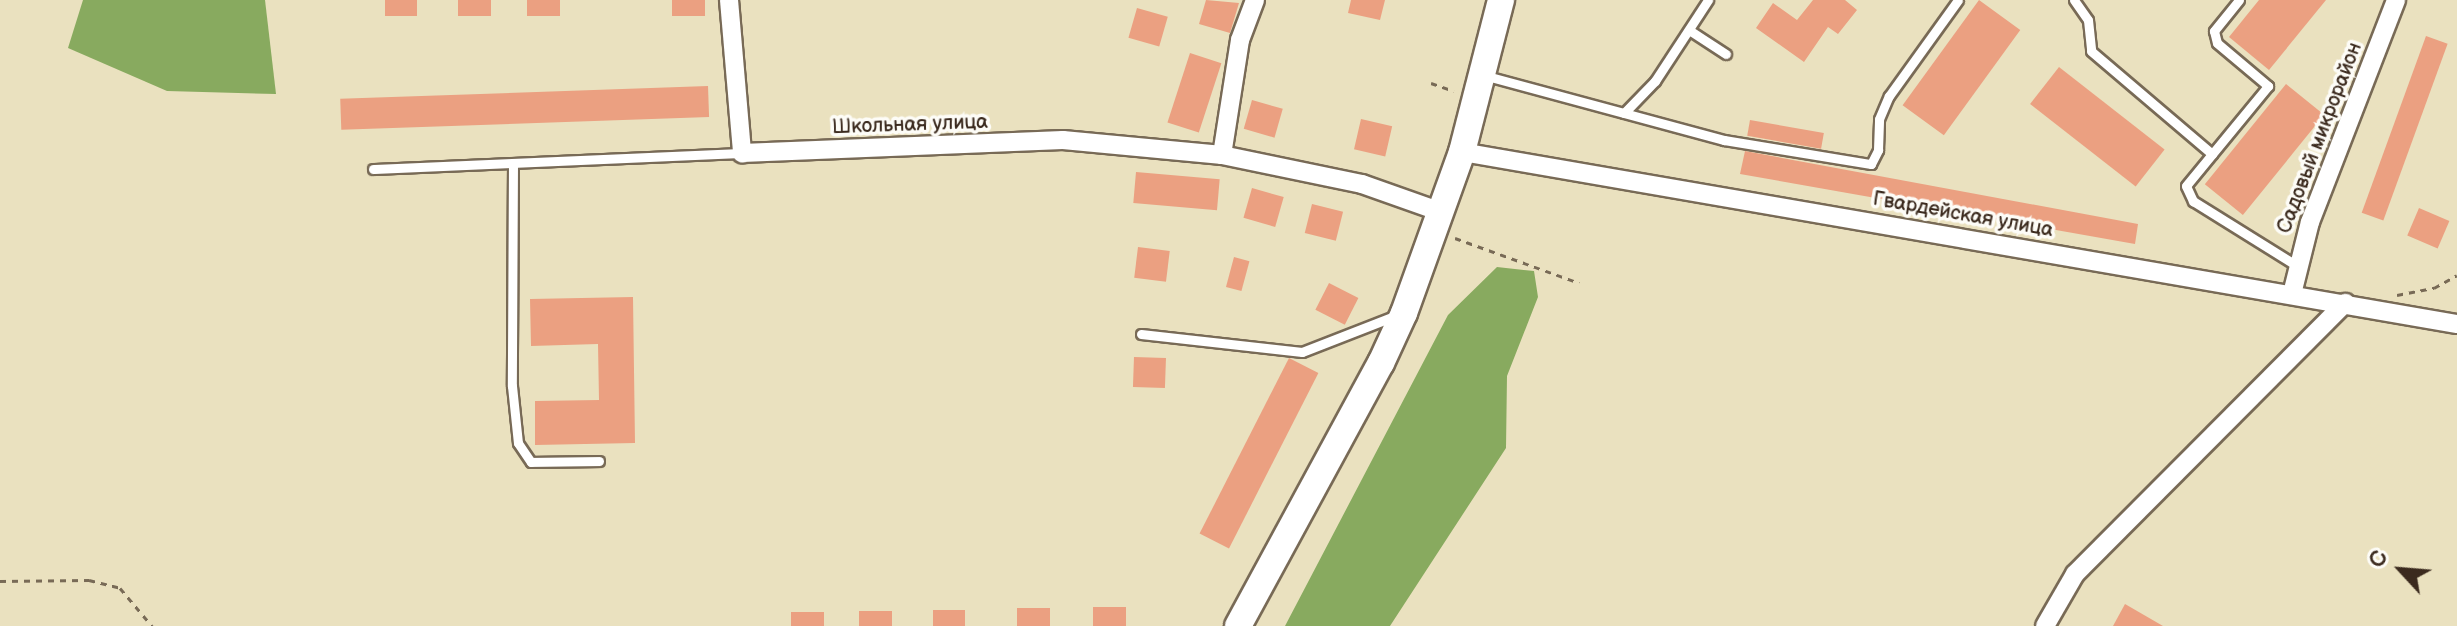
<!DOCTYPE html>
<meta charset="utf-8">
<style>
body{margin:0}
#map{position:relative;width:2457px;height:626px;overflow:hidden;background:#eae1bf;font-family:"Balsamiq Sans",sans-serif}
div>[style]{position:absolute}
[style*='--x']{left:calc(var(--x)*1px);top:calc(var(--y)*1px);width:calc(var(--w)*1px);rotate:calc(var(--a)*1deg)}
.forest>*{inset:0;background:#88aa5f}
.building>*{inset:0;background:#eba081;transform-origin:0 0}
.path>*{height:3px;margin-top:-1.5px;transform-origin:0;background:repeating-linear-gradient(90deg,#786a56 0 6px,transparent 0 12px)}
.roads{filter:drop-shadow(2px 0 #786a56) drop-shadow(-2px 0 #786a56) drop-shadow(0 2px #786a56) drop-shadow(0 -2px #786a56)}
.service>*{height:9px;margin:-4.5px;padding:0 4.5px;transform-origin:4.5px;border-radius:4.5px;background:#fff}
.minor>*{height:18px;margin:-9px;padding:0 9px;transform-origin:9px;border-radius:9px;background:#fff}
.secondary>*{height:26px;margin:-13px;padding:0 13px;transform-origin:13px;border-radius:13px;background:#fff}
span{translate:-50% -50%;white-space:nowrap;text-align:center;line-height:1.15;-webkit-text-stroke:7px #fdfcf7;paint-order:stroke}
.street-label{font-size:20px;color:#3b2a1e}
.north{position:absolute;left:2361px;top:530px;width:80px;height:80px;-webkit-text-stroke:6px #fdfcf7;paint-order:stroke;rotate:296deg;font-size:22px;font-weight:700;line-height:32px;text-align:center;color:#3b2a1e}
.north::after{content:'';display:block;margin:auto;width:28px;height:36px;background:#3b2a1e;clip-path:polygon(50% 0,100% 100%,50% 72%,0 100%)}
</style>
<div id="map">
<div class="forest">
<div style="clip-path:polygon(83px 0,265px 0,276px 94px,167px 91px,68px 48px)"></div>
<div style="clip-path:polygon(1497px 267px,1534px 271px,1538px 297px,1507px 376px,1506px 448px,1390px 626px,1285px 626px,1448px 315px)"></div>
</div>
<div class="building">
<div style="left:385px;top:0;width:32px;height:16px"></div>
<div style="left:458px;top:0;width:33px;height:16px"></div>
<div style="left:527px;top:0;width:33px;height:16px"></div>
<div style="left:672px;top:0;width:33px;height:16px"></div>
<div style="clip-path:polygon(1206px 0,1239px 3px,1230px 33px,1199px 24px)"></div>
<div style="clip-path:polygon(1351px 0,1385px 0,1380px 20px,1348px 13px)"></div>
<div style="clip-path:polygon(1813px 0,1845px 0,1857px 10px,1838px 34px,1828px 27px,1804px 62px,1756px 28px,1773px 3px,1797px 20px)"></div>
<div style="left:1979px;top:0;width:51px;height:130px;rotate:36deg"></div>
<div style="clip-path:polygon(2259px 0,2326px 0,2269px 70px,2229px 37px)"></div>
<div style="left:1137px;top:8px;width:32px;height:31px;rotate:16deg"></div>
<div style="left:2426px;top:36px;width:23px;height:188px;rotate:20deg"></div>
<div style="left:1190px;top:53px;width:33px;height:73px;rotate:18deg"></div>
<div style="left:2059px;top:67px;width:134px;height:47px;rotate:38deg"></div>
<div style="left:2286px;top:84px;width:49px;height:129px;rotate:39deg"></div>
<div style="left:708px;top:86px;width:31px;height:368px;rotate:88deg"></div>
<div style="left:1252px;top:100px;width:32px;height:30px;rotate:16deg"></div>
<div style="left:1361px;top:119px;width:32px;height:31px;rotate:13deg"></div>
<div style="left:1750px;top:120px;width:75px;height:16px;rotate:10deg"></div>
<div style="clip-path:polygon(1745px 151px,2138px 224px,2135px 244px,1740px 174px)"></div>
<div style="left:1136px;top:172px;width:84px;height:31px;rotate:5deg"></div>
<div style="left:1252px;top:188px;width:33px;height:31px;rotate:16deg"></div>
<div style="left:1312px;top:204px;width:32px;height:30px;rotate:14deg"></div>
<div style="left:2419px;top:208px;width:33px;height:30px;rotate:23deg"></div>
<div style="left:1138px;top:247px;width:32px;height:31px;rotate:7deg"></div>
<div style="left:1234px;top:257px;width:16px;height:31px;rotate:15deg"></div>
<div style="left:1329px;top:283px;width:33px;height:30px;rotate:27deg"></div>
<div style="clip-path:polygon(633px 297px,635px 443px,535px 445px,535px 401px,599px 400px,598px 344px,531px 346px,530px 299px)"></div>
<div style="left:1134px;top:357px;width:32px;height:30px;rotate:2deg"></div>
<div style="left:1289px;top:358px;width:33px;height:197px;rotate:27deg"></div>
<div style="clip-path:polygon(2125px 604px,2163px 626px,2113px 626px)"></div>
<div style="left:1126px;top:607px;width:19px;height:33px;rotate:90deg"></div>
<div style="left:1050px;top:608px;width:18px;height:33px;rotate:90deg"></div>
<div style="left:933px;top:610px;width:32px;height:16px"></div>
<div style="left:892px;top:611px;width:15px;height:33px;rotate:90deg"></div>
<div style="left:824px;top:612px;width:14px;height:33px;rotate:90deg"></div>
</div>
<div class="path">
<div style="--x:1431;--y:83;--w:24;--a:19"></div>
<div style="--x:1455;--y:238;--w:132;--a:19.9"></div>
<div style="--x:2397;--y:295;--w:38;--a:-11"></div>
<div style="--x:2434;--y:288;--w:26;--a:-29"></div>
<div style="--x:0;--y:581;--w:89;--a:-0.6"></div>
<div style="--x:89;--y:580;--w:32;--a:14"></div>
<div style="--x:120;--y:588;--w:50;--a:49.9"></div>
</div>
<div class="roads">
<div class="service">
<div style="--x:2074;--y:0;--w:24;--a:55"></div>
<div style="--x:2088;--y:20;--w:31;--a:84"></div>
<div style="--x:2091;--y:51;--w:159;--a:40.4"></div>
<div style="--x:2239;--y:0;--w:40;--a:129"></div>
<div style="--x:2214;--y:31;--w:12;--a:76"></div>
<div style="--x:2217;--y:43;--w:67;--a:40.1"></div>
<div style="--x:2268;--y:86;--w:129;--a:129.4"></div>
<div style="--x:2186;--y:186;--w:17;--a:65"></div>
<div style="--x:2193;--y:201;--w:121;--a:31.9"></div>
<div style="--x:1689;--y:30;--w:44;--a:33"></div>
<div style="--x:1483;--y:75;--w:250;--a:15.1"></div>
<div style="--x:1724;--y:140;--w:149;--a:9.3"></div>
<div style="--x:1871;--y:164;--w:16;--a:-63"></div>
<div style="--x:1878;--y:150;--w:31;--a:-88"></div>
<div style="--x:1879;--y:119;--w:25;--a:-67"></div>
<div style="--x:1889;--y:96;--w:118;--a:-54.3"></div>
<div style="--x:1624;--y:113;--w:45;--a:-45.9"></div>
<div style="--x:1655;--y:81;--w:97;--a:-56.8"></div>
<div style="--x:513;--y:163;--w:223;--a:90.3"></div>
<div style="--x:512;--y:386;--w:57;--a:84"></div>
<div style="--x:518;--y:443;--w:23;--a:56"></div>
<div style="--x:531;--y:462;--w:68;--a:-0.8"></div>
<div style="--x:373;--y:169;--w:369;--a:-2.5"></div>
<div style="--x:1141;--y:334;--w:162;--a:6.4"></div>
<div style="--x:1302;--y:352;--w:102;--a:-21.3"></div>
</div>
<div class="minor">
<div style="--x:729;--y:0;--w:154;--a:85.1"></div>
<div style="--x:742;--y:153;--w:321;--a:-2.3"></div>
<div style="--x:1063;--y:140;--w:160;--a:5.4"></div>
<div style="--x:1222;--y:155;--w:143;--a:11.7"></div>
<div style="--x:1362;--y:184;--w:84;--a:19.5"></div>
<div style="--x:1462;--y:152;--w:1010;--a:9.81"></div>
<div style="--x:1222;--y:155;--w:116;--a:-81.1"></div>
<div style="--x:1240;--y:40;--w:43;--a:-69.4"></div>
<div style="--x:2292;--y:294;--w:74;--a:-76"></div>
<div style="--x:2310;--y:222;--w:238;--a:-68.8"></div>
<div style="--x:2045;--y:626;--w:60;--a:-60"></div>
<div style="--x:2075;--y:574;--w:383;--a:-45.1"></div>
</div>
<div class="secondary">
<div style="--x:1238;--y:626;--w:299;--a:-61.5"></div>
<div style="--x:1381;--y:363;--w:55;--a:-65.3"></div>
<div style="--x:1404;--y:313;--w:171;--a:-70.2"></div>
<div style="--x:1462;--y:152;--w:157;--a:-75.6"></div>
</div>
</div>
<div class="street-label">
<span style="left:910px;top:125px;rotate:-2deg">Школьная улица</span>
<span style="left:2320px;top:138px;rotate:-69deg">Садовый микрорайон</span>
<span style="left:1963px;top:215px;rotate:10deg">Гвардейская улица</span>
</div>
<div class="north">С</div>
</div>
